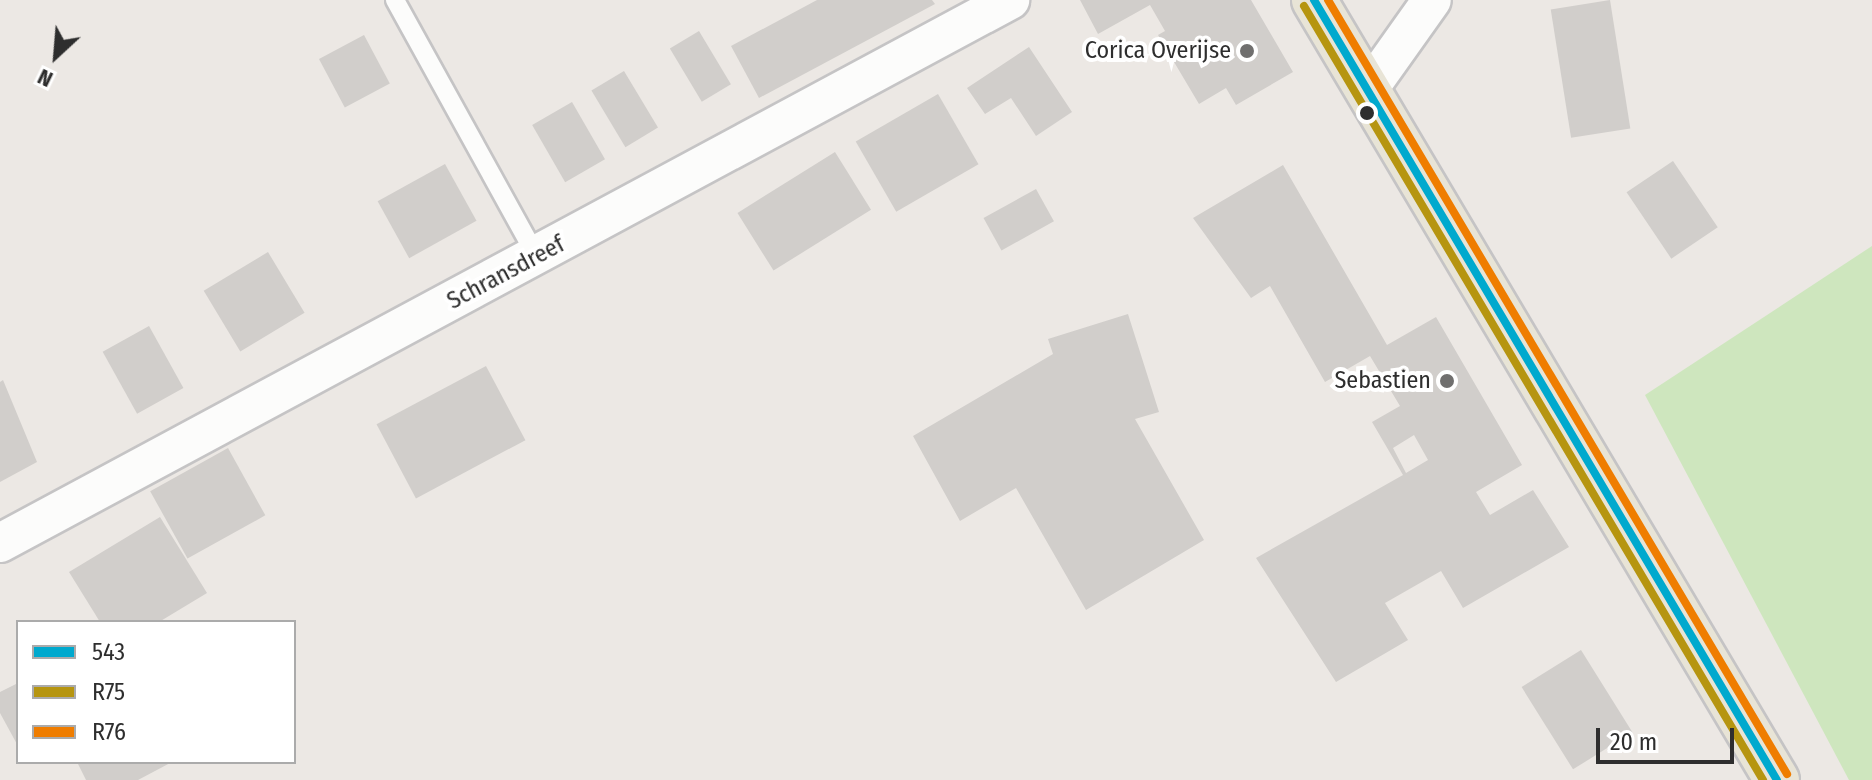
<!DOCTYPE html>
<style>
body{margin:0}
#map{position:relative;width:1872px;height:780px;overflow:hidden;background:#ece8e4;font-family:"Fira Sans Condensed",sans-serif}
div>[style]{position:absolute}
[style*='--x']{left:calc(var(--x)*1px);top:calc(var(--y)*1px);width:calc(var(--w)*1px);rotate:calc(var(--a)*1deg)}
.green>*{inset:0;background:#cee6be}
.building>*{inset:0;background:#d1cecb;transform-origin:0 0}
.roads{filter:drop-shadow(2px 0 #c5c4c5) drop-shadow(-2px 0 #c5c4c5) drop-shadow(0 2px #c5c4c5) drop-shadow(0 -2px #c5c4c5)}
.service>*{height:18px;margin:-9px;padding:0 9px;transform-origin:9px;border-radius:9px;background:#fcfcfb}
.minor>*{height:38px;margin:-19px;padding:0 19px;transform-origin:19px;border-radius:19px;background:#fcfcfb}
.primary>*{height:44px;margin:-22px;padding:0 22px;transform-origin:22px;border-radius:22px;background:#e8e4d6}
.bus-1>*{height:8px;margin:-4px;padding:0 4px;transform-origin:4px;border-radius:4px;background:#00a9ce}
.bus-2>*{height:8px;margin:-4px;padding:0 4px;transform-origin:4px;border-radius:4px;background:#b69510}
.bus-3>*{height:8px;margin:-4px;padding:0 4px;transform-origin:4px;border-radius:4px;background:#ef7d00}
.dots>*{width:22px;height:22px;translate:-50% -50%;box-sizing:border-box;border:4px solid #fff;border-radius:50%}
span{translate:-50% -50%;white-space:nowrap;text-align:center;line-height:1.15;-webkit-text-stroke:8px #fff;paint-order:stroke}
.poi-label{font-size:24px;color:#2e2e2e}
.right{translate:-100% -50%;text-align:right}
.street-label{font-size:24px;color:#2e2e2e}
.legend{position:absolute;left:16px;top:620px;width:280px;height:144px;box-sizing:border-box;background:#fff;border:2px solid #ababab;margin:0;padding:10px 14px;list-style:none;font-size:24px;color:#2e2e2e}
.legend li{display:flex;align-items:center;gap:16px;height:40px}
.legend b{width:40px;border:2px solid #ababab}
.north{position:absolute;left:16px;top:16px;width:80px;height:80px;-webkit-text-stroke:6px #fff;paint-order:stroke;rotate:206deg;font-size:22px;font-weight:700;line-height:32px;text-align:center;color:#2e2e2e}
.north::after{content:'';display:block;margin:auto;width:28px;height:36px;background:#2e2e2e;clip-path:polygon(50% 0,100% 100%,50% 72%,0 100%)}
.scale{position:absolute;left:1596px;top:728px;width:138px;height:36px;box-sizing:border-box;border:4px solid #2e2e2e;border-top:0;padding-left:10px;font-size:24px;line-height:28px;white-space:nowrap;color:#2e2e2e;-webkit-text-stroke:6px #fff;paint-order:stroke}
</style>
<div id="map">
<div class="green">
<div style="clip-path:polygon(1872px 246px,1872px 780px,1849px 780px,1645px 395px)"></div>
</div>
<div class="building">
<div style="clip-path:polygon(817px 0,932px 0,935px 4px,759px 98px,731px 46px)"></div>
<div style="clip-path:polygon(1080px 0,1251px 0,1293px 72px,1236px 105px,1226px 88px,1199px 104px,1158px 35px,1165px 31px,1150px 5px,1098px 34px)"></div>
<div style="left:1610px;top:0;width:130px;height:60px;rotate:81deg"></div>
<div style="left:699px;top:31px;width:62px;height:34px;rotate:59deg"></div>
<div style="left:364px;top:35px;width:55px;height:51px;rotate:62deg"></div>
<div style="clip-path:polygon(1029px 47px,1072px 112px,1036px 136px,1011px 98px,985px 114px,967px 88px)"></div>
<div style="left:624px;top:71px;width:66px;height:38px;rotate:59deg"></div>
<div style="left:938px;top:94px;width:81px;height:95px;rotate:60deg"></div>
<div style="left:572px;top:102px;width:66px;height:46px;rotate:60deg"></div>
<div style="left:835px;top:152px;width:68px;height:115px;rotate:58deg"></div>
<div style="left:1673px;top:161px;width:80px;height:56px;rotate:56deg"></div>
<div style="left:445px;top:164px;width:65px;height:77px;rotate:61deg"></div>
<div style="clip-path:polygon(evenodd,1283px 165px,1387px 345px,1436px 317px,1522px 465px,1476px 492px,1490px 515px,1533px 490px,1569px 547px,1463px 608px,1441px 571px,1385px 603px,1408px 640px,1336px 682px,1256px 558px,1403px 475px,1372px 422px,1400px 406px,1370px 356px,1325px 382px,1270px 286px,1251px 298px,1193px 218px,1283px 165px,1414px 435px,1428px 460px,1406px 473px,1393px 448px,1414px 435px)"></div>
<div style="left:1036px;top:189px;width:37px;height:60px;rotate:61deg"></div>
<div style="left:268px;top:252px;width:71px;height:75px;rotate:59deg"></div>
<div style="clip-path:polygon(1128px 314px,1159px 412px,1135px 419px,1204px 540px,1086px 610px,1016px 488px,960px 521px,913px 436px,1053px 354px,1048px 339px)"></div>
<div style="left:149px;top:326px;width:71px;height:53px;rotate:61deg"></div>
<div style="left:486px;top:366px;width:84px;height:124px;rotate:62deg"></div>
<div style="clip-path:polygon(3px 380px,37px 462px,0 482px,0 382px)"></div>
<div style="left:228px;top:448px;width:77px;height:89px;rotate:61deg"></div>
<div style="clip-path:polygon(160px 517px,207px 593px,159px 622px,100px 622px,69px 572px)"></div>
<div style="left:1581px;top:650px;width:97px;height:70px;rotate:58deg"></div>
<div style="clip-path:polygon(18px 683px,18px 746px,0 713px,0 692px)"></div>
<div style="clip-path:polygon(77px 762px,172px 762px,138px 780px,86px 780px)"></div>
</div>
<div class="roads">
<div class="service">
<div style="--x:395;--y:0;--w:294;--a:61.1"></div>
</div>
<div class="minor">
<div style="--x:1368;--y:90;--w:110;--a:-54.6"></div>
<div style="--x:0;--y:543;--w:1147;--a:-28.26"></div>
</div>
<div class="primary">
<div style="--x:1314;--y:0;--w:907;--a:59.31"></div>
</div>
</div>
<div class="bus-1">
<div style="--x:1314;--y:0;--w:907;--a:59.31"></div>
</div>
<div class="bus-2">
<div style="--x:1304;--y:6;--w:900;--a:59.33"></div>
</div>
<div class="bus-3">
<div style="--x:1328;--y:0;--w:900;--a:59.33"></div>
</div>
<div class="dots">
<div style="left:1247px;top:51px;background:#706f6e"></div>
<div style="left:1367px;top:113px;background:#2e2e2e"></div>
<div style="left:1447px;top:381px;background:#706f6e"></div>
</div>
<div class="poi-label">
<span class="right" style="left:1231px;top:51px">Corica Overijse</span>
<span class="right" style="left:1431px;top:381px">Sebastien</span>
</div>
<div class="street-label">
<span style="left:506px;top:273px;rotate:-28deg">Schransdreef</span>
</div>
<ul class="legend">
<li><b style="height:10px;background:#00a9ce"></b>543</li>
<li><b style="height:10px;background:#b69510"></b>R75</li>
<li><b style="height:10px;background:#ef7d00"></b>R76</li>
</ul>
<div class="north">N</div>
<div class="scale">20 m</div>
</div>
